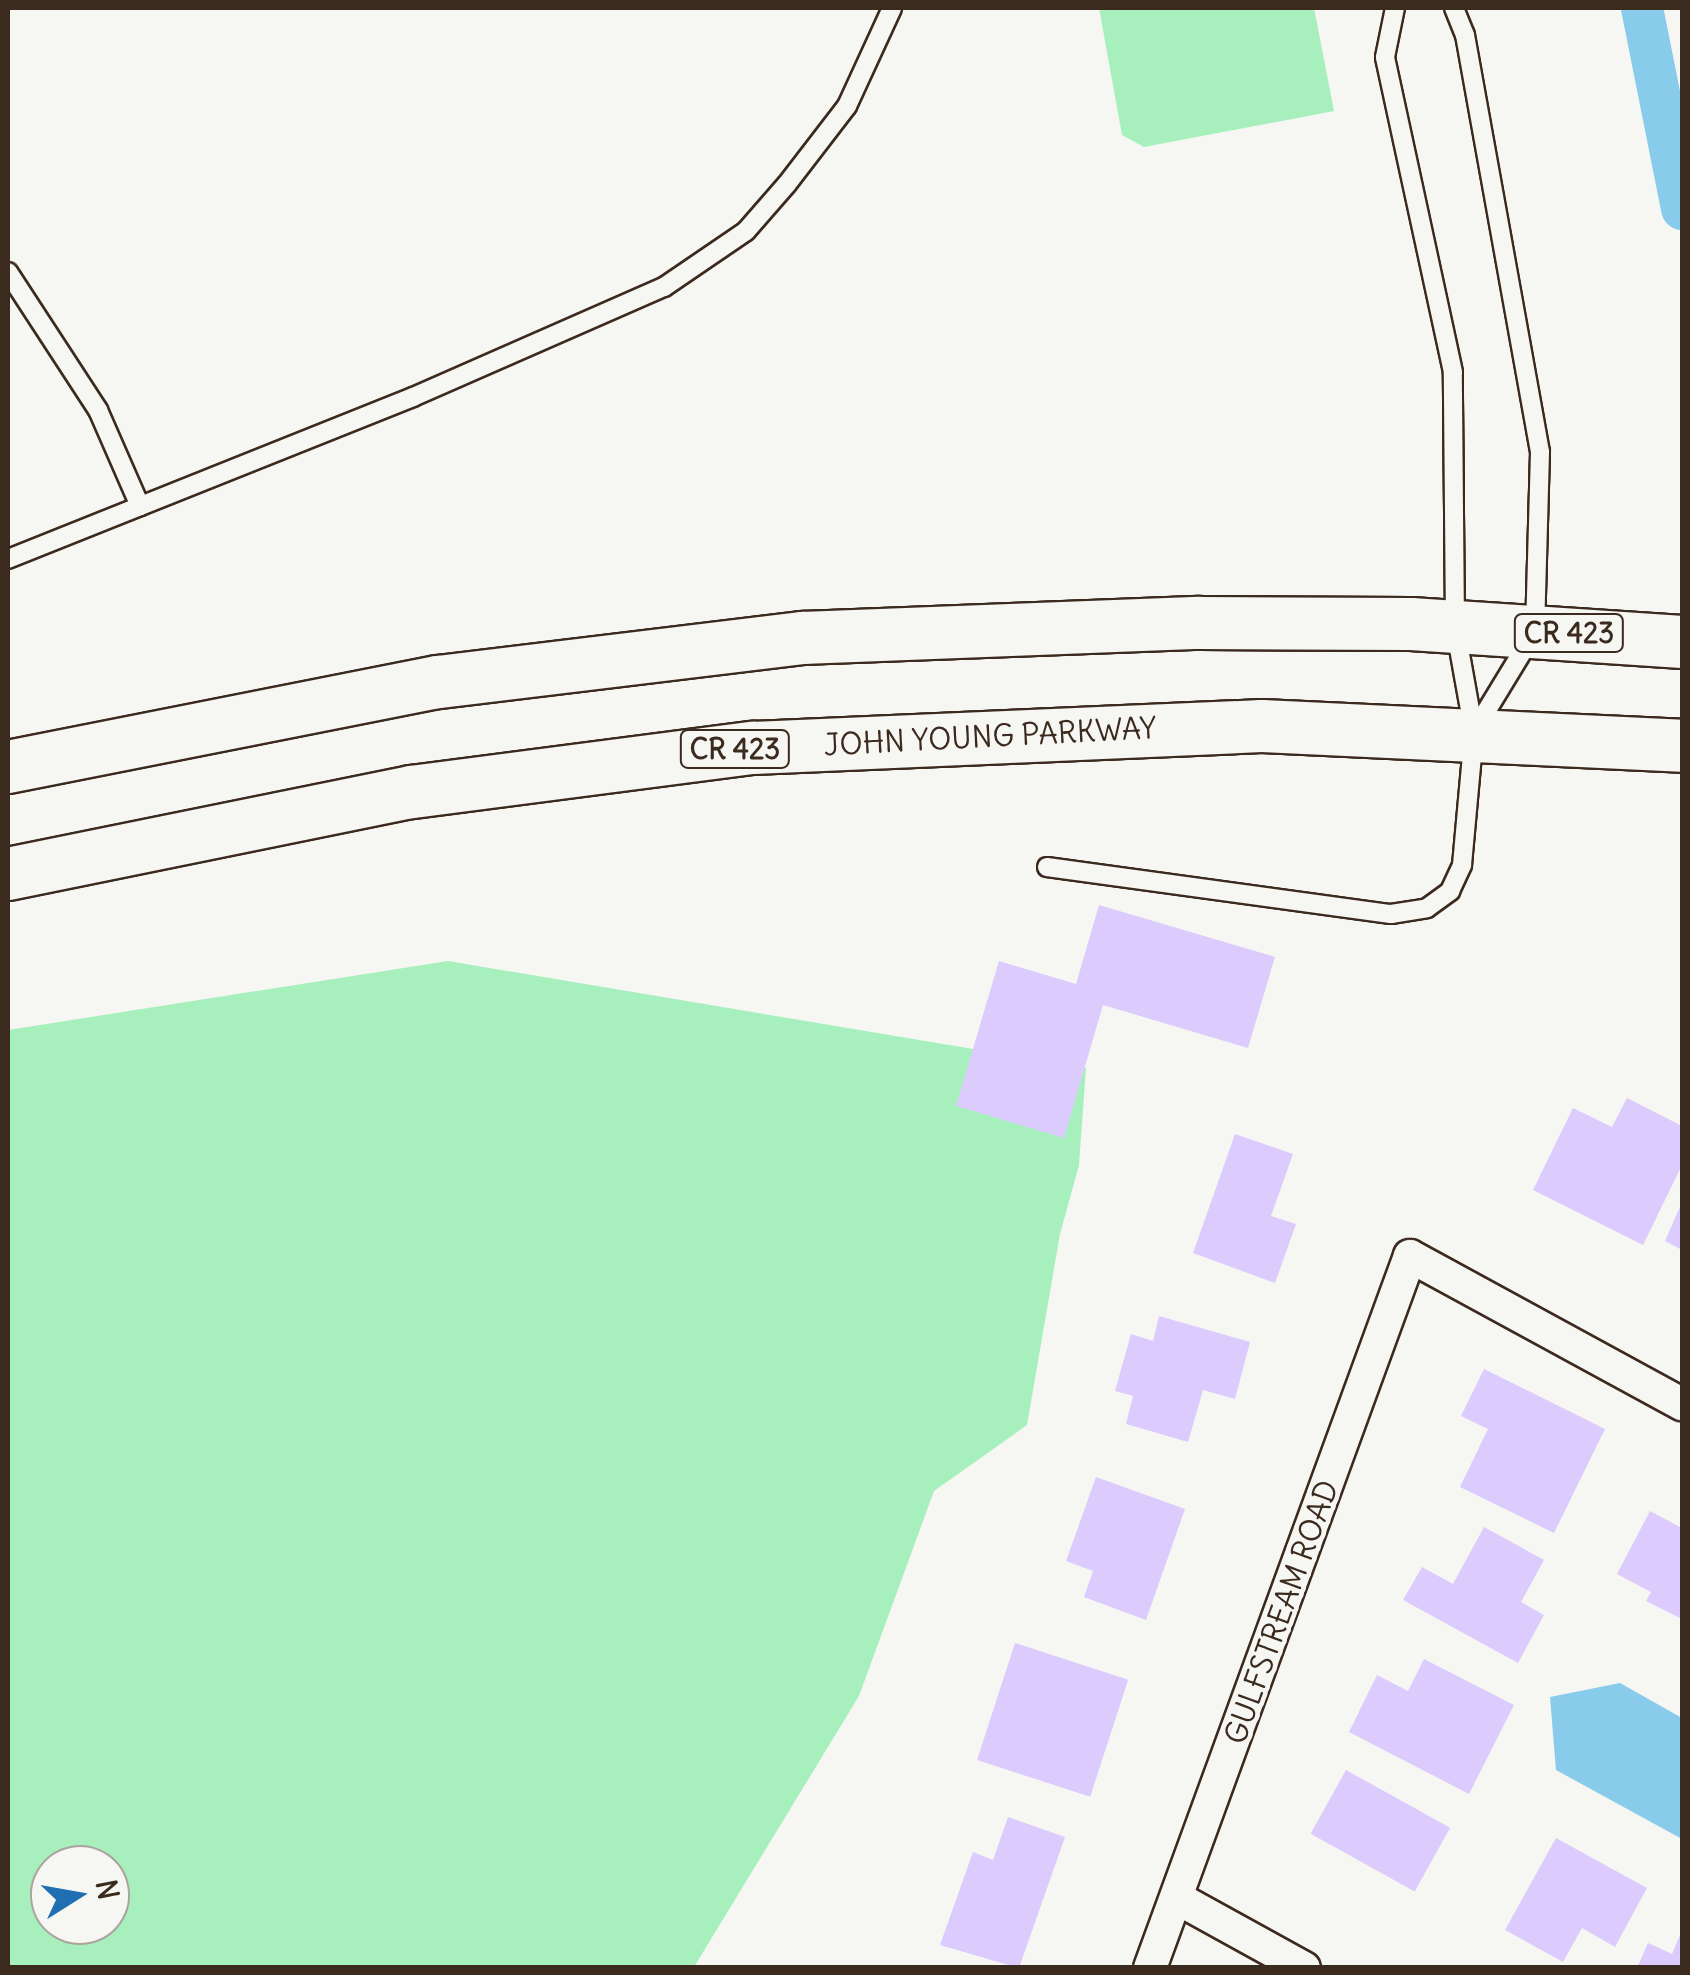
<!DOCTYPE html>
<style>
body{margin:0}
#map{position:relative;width:1690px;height:1975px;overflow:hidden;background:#f6f6f2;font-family:Delius,sans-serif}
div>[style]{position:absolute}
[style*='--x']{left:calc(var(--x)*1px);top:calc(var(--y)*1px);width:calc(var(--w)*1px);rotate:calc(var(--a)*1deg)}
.green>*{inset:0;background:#a7f0be}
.water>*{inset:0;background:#89cbea}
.canal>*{height:42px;margin:-21px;padding:0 21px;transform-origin:21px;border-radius:21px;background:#89cbea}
.building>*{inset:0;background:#dcccfe;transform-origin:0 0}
.roads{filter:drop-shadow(2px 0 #3b2a1e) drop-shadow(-2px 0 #3b2a1e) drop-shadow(0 2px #3b2a1e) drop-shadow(0 -2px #3b2a1e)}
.lane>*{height:18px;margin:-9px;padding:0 9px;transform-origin:9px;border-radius:9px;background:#f6f6f2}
.street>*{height:32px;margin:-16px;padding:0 16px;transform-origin:16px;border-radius:16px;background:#f6f6f2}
.primary>*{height:52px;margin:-26px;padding:0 26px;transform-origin:26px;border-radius:26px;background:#f6f6f2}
span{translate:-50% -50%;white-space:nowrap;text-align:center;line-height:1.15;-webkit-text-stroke:9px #f6f6f2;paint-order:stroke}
.shield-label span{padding:2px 8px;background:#f6f6f2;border:2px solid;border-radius:8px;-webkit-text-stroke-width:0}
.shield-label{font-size:28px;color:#3b2a1e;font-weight:700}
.street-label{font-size:30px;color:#3b2a1e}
.frame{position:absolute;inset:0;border:10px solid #3b2a1e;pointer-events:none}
.north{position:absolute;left:30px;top:1845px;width:100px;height:100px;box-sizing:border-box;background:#f6f6f2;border:2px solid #aba49d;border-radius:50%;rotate:79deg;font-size:28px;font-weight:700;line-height:40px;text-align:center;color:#3b2a1e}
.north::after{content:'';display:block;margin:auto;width:35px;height:45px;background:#1f6fb2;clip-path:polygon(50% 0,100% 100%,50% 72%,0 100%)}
</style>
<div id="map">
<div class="green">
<div style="clip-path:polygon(1099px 8px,1314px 8px,1334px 111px,1144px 147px,1122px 135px)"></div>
<div style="clip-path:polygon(evenodd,448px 961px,1086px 1068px,1079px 1165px,1060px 1234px,1027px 1425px,934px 1491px,859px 1696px,694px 1967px,8px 1968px,8px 1030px,448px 961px,50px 1865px,110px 1865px,110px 1925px,50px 1925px,50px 1865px)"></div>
</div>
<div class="water">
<div style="clip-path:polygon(1620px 1683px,1682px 1718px,1682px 1839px,1556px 1770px,1550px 1697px)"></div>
</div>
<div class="canal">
<div style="--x:1642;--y:8;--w:205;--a:78.7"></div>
</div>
<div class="building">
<div style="clip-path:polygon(1099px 905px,1275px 957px,1248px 1048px,1103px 1005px,1064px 1138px,956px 1106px,999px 961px,1076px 984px)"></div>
<div style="clip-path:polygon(1627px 1098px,1682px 1126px,1682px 1165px,1643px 1245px,1533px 1190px,1573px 1108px,1612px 1127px)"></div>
<div style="clip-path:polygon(1235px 1134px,1293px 1154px,1271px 1216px,1296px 1224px,1275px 1283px,1193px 1253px)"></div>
<div style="clip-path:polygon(1682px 1202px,1682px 1250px,1665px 1241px)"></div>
<div style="clip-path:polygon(1159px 1316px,1250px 1342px,1235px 1399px,1203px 1390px,1188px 1442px,1126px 1424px,1133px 1396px,1115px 1391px,1131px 1334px,1153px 1341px)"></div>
<div style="clip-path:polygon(1484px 1369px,1605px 1429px,1554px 1533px,1460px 1487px,1488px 1429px,1461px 1416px)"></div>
<div style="clip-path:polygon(1096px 1477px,1185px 1509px,1146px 1620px,1084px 1597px,1093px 1571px,1066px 1561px)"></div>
<div style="clip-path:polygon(1650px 1511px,1682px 1528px,1682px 1619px,1646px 1601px,1651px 1592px,1617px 1574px)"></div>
<div style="clip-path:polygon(1484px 1527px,1544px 1560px,1521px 1602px,1544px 1615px,1518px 1663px,1403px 1600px,1422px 1567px,1453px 1584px)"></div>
<div style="left:1015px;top:1643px;width:119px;height:123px;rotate:18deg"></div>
<div style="clip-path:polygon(1424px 1659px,1514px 1705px,1469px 1794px,1349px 1732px,1377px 1675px,1408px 1691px)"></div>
<div style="left:1346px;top:1770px;width:119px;height:73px;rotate:29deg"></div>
<div style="clip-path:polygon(1008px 1817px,1065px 1837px,1019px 1968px,940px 1945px,973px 1852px,993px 1860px)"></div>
<div style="clip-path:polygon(1556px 1838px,1647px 1888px,1615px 1947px,1582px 1928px,1563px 1962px,1505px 1930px)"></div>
<div style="clip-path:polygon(1682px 1930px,1682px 1968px,1637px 1968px,1648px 1943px,1672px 1954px)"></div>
</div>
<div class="roads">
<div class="lane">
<div style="--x:1454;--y:8;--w:29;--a:68"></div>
<div style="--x:1465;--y:35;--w:424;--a:79.8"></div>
<div style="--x:1540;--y:452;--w:179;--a:91.6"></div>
<div style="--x:1535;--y:631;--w:114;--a:121.3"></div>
<div style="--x:8;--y:272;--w:165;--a:56.9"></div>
<div style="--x:98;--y:410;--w:105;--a:66.4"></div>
<div style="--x:8;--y:559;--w:436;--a:-21.8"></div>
<div style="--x:413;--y:397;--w:274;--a:-23.7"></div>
<div style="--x:664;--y:287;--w:99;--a:-34.3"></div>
<div style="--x:746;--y:231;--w:62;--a:-48.9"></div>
<div style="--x:787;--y:184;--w:98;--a:-52.4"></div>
<div style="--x:847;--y:106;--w:108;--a:-65.3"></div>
<div style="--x:1047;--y:867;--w:347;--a:7.8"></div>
<div style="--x:1391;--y:914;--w:36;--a:-9"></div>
<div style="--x:1427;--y:908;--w:29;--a:-36"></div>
<div style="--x:1450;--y:891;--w:29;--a:-65"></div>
<div style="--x:1462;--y:865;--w:134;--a:-84.8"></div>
<div style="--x:1474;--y:732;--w:108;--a:-100.2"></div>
<div style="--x:1455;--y:626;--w:254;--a:-90.5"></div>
<div style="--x:1453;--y:372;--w:322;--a:-102.2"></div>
<div style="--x:1385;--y:57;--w:50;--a:-78.5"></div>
</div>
<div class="street">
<div style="--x:1177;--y:1898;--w:145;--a:28.9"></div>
<div style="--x:1150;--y:1968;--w:758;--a:-69.94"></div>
<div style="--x:1410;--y:1256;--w:310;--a:28.6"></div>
</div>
<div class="primary">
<div style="--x:8;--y:767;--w:439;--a:-11.2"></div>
<div style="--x:439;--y:682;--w:366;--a:-6.9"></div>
<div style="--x:802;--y:638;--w:398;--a:-2.2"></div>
<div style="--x:1200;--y:623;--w:211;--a:0.3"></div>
<div style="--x:1411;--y:624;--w:272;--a:3.8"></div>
<div style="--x:8;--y:874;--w:412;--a:-11.5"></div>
<div style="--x:412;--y:792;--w:344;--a:-7.4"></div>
<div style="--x:753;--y:748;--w:509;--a:-2.47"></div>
<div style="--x:1262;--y:726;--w:420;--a:2.7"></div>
</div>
</div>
<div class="shield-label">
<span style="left:1569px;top:633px">CR 423</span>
<span style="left:735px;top:749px">CR 423</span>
</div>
<div class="street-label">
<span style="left:990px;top:736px;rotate:-3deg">JOHN YOUNG PARKWAY</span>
<span style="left:1281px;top:1612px;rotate:-70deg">GULFSTREAM ROAD</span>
</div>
<div class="frame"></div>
<div class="north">N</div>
</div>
